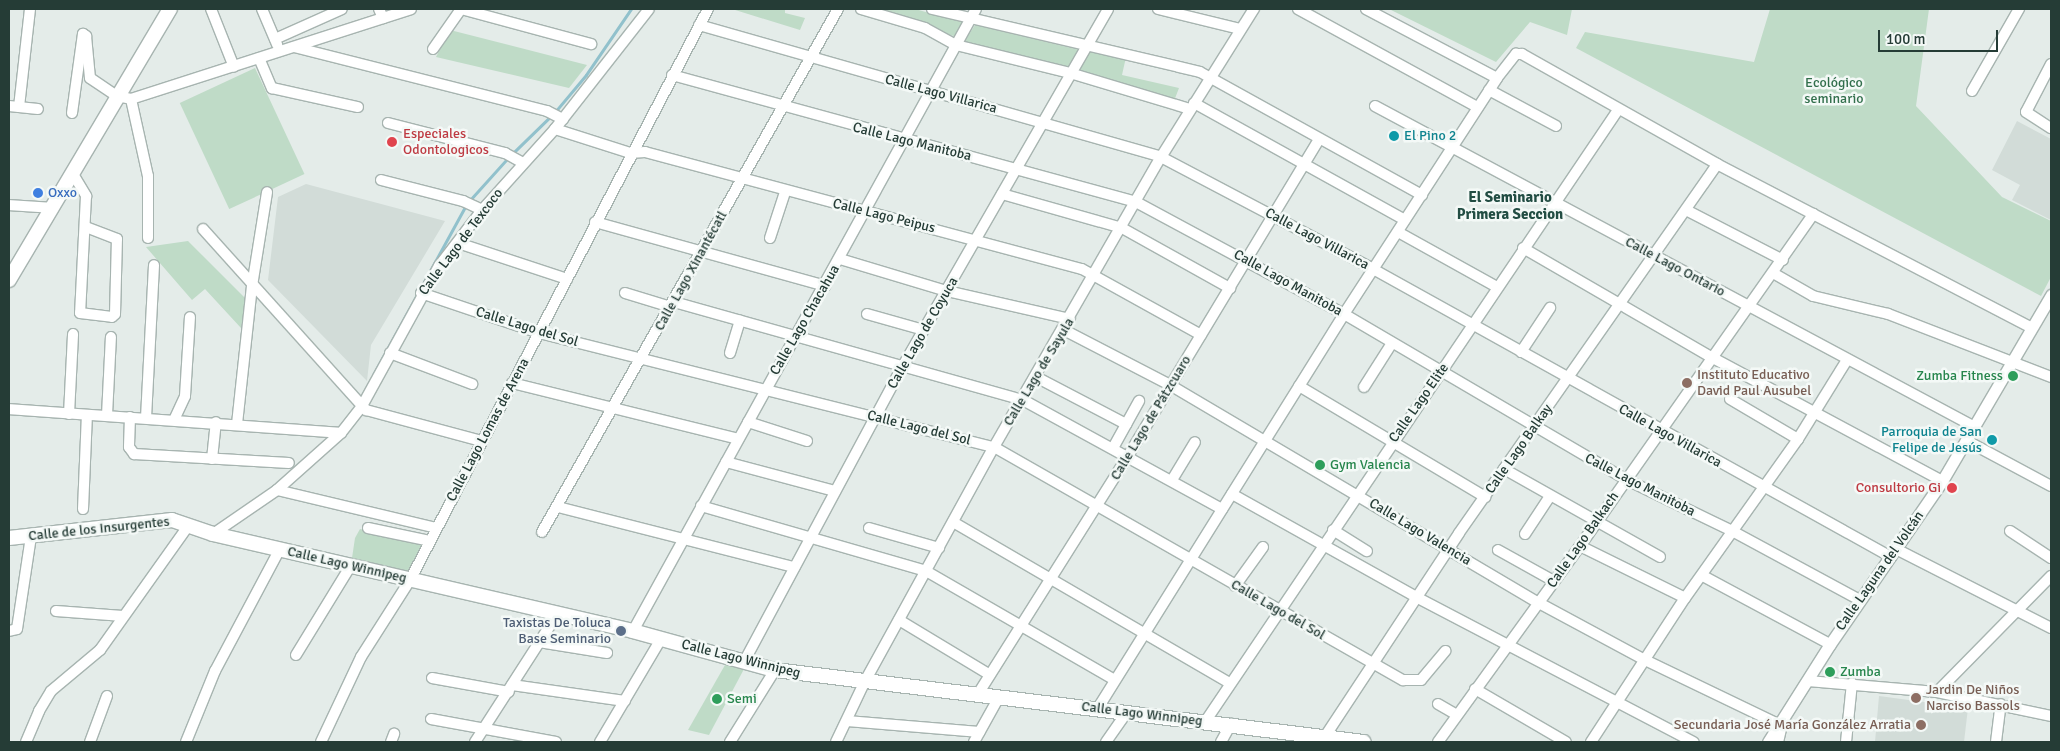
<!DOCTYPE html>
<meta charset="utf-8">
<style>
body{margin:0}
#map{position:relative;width:2060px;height:751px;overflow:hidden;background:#e4ece9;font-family:Signika,sans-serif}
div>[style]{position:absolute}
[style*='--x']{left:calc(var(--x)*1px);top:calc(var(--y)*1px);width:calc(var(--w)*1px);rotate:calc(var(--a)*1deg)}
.built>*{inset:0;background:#d2dcd8}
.green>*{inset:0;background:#bfdbc7;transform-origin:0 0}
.stream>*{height:2.5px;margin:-1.25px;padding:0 1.25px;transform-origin:1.25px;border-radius:1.25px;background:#91c1cc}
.roads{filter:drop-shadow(1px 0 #a7b4b0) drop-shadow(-1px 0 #a7b4b0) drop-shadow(0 1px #a7b4b0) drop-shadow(0 -1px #a7b4b0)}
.minor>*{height:10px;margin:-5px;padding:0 5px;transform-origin:5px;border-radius:5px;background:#fff}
.tertiary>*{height:11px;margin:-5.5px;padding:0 5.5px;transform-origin:5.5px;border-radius:5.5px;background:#fff}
.secondary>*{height:14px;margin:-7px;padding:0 7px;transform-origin:7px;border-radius:7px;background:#fff}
.dots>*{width:14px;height:14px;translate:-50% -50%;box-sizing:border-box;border:2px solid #f4f9f7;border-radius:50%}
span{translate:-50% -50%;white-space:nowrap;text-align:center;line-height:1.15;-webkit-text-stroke:5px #f4f9f7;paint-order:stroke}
.park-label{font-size:14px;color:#326f4c}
.street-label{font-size:14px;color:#253c36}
.health-label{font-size:14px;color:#be3a42}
.left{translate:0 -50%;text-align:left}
.right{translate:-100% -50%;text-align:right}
.culture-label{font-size:14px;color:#0d838f}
.shop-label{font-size:14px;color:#366cbe}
.education-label{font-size:14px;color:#785e54}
.leisure-label{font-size:14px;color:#27864d}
.service-label{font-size:14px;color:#4e5e75}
.neighbourhood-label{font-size:15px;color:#224d43;font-weight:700}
.frame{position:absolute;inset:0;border:10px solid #253c36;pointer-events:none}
.scale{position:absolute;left:1878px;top:30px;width:120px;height:22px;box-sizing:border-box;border:2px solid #253c36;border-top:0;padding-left:6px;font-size:15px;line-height:18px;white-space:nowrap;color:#253c36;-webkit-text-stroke:4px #f4f9f7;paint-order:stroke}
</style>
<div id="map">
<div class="built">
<div style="clip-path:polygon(2017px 121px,2051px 139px,2051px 220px,2012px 200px,2020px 185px,1992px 170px)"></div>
<div style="clip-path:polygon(306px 184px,445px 221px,371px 345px,367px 381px,268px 280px,278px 197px)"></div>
<div style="clip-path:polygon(1879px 696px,1968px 708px,1964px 742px,1875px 742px)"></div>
</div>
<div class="green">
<div style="clip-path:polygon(732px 9px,785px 9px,785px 13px,805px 18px,800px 30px)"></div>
<div style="clip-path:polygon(866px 9px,915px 9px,965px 23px,957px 37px)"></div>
<div style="clip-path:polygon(1389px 9px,1572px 9px,1567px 35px,1530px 22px,1496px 62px)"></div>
<div style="clip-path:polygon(1770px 9px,1929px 9px,1916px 106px,2002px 197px,2051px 221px,2051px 277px,2041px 296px,1576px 48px,1585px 32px,1754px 62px)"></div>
<div style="clip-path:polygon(975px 25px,1080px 50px,1069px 69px,964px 42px)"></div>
<div style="clip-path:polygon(450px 30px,587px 65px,569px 88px,436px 57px)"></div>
<div style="clip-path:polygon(1092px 49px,1126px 57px,1122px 75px,1179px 88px,1174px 101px,1076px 75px)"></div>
<div style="left:255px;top:68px;width:117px;height:83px;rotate:65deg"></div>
<div style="clip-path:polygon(188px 241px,246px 299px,241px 328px,205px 289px,192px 300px,146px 247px)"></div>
<div style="clip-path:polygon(360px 529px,364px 530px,424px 543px,408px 573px,352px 558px,355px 538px)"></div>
<div style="clip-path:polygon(725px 665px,744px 669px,709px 735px,688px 730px)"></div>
</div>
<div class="stream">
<div style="--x:555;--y:112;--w:48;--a:-50"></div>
<div style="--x:586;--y:75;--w:80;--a:-55.7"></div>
<div style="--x:512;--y:154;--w:54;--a:-44.3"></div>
<div style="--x:470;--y:200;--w:57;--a:-47.9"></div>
<div style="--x:373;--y:375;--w:194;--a:-61.3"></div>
</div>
<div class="roads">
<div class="minor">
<div style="--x:211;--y:9;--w:62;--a:68.4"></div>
<div style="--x:262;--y:9;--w:39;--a:67"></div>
<div style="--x:379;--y:9;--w:10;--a:66"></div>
<div style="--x:461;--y:9;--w:135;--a:15.1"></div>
<div style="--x:861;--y:9;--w:67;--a:16.5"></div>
<div style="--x:925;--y:28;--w:35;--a:29"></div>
<div style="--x:956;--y:45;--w:117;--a:13.8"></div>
<div style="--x:1070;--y:73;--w:125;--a:16.7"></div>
<div style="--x:932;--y:9;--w:275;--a:13.2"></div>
<div style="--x:1200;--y:72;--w:254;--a:29"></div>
<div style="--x:1158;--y:9;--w:84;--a:13.7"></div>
<div style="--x:1298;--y:9;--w:204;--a:28.7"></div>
<div style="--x:1366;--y:9;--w:148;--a:27.8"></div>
<div style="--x:699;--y:25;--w:480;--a:15.9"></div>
<div style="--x:1161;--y:157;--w:240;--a:27.8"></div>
<div style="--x:1373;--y:269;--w:593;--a:29.07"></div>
<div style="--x:275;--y:39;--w:73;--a:-24.1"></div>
<div style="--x:294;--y:47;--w:261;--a:14.2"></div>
<div style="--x:547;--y:111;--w:18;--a:27"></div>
<div style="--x:433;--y:49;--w:49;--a:-55"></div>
<div style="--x:259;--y:58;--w:33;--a:67"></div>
<div style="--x:272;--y:88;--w:88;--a:12.5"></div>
<div style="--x:2051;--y:64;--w:54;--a:117.5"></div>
<div style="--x:2026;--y:112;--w:30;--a:33"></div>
<div style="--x:672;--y:75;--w:481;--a:15.3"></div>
<div style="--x:1136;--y:202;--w:236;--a:28.3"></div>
<div style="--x:1344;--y:314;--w:326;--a:30.4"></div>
<div style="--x:1625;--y:479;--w:121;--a:25.9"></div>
<div style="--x:1734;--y:532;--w:143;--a:28.4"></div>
<div style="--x:1489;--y:90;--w:76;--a:28.2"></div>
<div style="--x:1972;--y:91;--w:95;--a:-60.2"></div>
<div style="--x:131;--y:99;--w:79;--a:77.6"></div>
<div style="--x:148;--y:176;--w:62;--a:90"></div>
<div style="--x:1194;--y:103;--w:241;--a:29"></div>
<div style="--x:9;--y:106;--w:29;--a:6"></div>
<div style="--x:1375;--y:106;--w:680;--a:28.15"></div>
<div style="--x:19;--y:107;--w:99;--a:-83.6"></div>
<div style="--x:72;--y:113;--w:80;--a:-82.1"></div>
<div style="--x:83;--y:34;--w:4;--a:34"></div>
<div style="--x:86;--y:36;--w:42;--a:84.6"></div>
<div style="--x:90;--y:78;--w:32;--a:34"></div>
<div style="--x:117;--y:96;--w:14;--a:12"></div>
<div style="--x:131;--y:99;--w:294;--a:-17.8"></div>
<div style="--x:388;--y:123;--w:121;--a:14.4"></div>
<div style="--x:505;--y:153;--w:21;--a:29"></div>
<div style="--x:555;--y:129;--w:79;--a:17.7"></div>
<div style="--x:630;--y:153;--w:15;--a:-4"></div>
<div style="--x:645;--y:152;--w:452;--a:15"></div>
<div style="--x:1082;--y:269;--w:136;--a:29"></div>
<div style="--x:73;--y:174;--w:26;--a:59"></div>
<div style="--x:86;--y:196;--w:117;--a:92.9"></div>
<div style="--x:80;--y:313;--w:32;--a:7"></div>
<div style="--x:112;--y:317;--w:4;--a:-45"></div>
<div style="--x:115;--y:314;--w:75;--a:-88.5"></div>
<div style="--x:117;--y:239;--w:33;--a:-159"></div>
<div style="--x:381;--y:180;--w:85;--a:14.4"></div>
<div style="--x:463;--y:201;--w:21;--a:25"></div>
<div style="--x:1002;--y:194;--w:125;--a:15.8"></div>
<div style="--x:1122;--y:228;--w:124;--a:29.1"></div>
<div style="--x:9;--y:205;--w:44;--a:3.9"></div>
<div style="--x:1686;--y:210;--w:109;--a:27.3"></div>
<div style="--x:595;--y:222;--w:239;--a:15.5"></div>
<div style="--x:203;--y:229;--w:244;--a:48"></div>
<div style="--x:366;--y:410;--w:120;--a:15"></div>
<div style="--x:1398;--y:232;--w:113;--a:29.1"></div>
<div style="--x:770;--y:238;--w:48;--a:-71.9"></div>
<div style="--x:458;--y:243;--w:115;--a:18.3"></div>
<div style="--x:1523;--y:248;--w:220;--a:30.1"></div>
<div style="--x:1713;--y:358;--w:260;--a:28.2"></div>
<div style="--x:840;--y:259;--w:112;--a:16.7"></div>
<div style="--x:947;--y:291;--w:126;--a:12.8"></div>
<div style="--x:1773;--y:273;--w:46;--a:29.9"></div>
<div style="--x:1813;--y:296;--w:77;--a:13.5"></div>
<div style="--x:1888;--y:314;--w:175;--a:21.1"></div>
<div style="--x:421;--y:293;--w:125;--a:18.7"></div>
<div style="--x:539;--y:333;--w:469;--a:14.1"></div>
<div style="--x:994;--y:447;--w:471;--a:29.7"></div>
<div style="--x:1403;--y:680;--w:18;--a:0"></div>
<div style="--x:1421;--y:680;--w:38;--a:-50"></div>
<div style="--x:625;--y:293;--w:48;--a:16.9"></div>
<div style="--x:674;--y:302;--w:362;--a:15.7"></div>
<div style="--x:1023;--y:400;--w:227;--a:28.7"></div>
<div style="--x:867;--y:314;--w:59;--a:15.7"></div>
<div style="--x:1064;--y:330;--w:119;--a:27.4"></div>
<div style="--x:1170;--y:385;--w:429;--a:30.6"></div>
<div style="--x:1539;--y:603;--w:120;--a:28.3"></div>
<div style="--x:1645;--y:660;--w:150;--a:25.7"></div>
<div style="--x:1521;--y:352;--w:53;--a:-56.6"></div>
<div style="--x:390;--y:353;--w:88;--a:20.7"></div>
<div style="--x:730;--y:353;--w:34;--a:-73"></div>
<div style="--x:1036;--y:377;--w:102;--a:27.6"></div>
<div style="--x:512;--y:383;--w:233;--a:13.9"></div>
<div style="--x:1299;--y:386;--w:217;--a:30.8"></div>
<div style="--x:1364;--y:387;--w:52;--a:-57.5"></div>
<div style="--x:1730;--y:399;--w:79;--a:30.5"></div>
<div style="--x:9;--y:409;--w:333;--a:4.1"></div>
<div style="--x:69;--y:414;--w:80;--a:-87.1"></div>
<div style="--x:107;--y:415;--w:78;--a:-87.1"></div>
<div style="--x:130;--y:417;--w:30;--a:92"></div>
<div style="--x:129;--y:447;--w:9;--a:54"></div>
<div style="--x:134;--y:454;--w:155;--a:3.3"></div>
<div style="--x:146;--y:418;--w:153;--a:-87"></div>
<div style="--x:174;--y:420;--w:26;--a:-65"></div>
<div style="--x:185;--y:396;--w:79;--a:-86.4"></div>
<div style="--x:748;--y:422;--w:62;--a:17.9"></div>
<div style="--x:237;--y:424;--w:139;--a:-83.8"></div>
<div style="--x:252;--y:286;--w:95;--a:-80.9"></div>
<div style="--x:1967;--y:441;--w:95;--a:28.2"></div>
<div style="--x:1113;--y:448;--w:54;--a:-61"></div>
<div style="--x:212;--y:459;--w:37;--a:-84"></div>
<div style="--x:726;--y:462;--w:113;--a:14.9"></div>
<div style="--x:1504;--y:469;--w:179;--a:29.4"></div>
<div style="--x:1172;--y:480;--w:44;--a:-58.8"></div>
<div style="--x:277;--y:490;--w:164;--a:13.4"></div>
<div style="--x:1232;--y:494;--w:213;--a:29.2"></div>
<div style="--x:1418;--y:598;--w:311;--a:27.6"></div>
<div style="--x:701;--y:506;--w:234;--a:16.1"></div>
<div style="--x:926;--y:571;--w:216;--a:30"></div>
<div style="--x:558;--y:507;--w:244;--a:14.3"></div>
<div style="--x:83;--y:509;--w:94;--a:-87.6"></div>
<div style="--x:953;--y:522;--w:320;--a:30.2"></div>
<div style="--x:368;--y:528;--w:63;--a:11.8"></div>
<div style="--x:869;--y:528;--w:73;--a:15.9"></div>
<div style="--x:1333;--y:530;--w:40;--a:32"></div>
<div style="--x:2010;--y:531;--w:49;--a:33.4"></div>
<div style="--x:542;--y:532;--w:601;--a:-60.49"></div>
<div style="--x:213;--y:534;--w:78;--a:-34.5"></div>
<div style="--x:277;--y:490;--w:86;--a:-41.7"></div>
<div style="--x:341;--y:433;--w:34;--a:-52"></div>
<div style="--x:362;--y:406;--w:160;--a:-61.2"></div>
<div style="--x:439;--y:266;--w:71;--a:-52.5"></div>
<div style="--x:482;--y:210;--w:109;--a:-48"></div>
<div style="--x:555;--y:129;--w:152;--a:-51.9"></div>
<div style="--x:1525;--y:534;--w:45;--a:-56.7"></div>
<div style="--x:1580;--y:546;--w:117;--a:26.3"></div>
<div style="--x:1896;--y:549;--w:174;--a:27"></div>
<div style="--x:1498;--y:550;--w:64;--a:29"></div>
<div style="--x:1703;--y:576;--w:144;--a:28.2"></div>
<div style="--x:1235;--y:586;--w:48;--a:-54.3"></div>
<div style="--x:56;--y:611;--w:67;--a:4.3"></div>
<div style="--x:899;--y:620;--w:106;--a:31.1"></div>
<div style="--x:9;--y:631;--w:8;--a:-14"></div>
<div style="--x:17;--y:629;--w:94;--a:-81.4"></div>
<div style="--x:633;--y:631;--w:710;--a:-61.13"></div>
<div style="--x:539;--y:642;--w:69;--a:9.2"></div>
<div style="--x:296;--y:655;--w:103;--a:-58.5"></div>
<div style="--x:745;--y:660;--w:336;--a:-61.8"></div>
<div style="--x:904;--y:364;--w:409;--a:-60.1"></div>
<div style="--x:432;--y:678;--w:78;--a:10.3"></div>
<div style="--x:1808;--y:681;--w:129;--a:4.9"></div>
<div style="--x:1937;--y:692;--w:116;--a:11.9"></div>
<div style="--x:512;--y:685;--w:114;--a:8.1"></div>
<div style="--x:1475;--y:689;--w:105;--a:30.2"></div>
<div style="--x:1937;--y:692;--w:163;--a:-45.5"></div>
<div style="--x:978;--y:694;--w:281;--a:-57.8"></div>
<div style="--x:1128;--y:456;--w:370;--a:-58.9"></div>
<div style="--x:1438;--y:704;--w:22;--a:30"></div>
<div style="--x:1098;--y:708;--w:464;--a:-58"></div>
<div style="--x:1344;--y:314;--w:281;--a:-57"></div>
<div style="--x:1497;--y:78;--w:31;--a:-52"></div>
<div style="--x:1516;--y:54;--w:6;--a:0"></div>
<div style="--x:1522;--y:54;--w:224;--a:29.4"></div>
<div style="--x:1717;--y:164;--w:355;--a:27.5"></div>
<div style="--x:431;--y:719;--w:127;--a:10.4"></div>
<div style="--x:847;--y:721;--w:133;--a:4.7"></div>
<div style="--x:1205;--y:722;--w:738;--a:-55.99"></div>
<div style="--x:1324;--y:738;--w:245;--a:-56.6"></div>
<div style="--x:1459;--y:533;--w:450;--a:-55"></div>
<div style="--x:26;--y:742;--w:34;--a:-67"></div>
<div style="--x:39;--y:711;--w:23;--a:-59"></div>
<div style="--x:51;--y:691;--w:64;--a:-39.9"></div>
<div style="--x:100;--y:650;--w:152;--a:-54.6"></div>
<div style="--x:90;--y:742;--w:49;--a:-69.7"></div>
<div style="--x:186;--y:742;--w:77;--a:-67.8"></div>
<div style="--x:215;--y:671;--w:138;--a:-62"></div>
<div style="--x:321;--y:742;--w:94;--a:-64.8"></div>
<div style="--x:361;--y:657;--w:91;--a:-57.5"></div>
<div style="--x:410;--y:580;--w:644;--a:-62.44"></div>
<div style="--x:391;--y:742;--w:9;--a:-69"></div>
<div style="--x:475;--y:742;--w:151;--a:-57.2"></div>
<div style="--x:600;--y:742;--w:120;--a:-59.4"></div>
<div style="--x:730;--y:742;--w:85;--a:-58"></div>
<div style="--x:836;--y:742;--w:65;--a:-64.6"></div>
<div style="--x:864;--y:683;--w:269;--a:-61.2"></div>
<div style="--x:994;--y:447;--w:335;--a:-60.1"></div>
<div style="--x:1161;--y:157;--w:175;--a:-57.9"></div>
<div style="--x:974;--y:742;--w:51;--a:-60.9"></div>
<div style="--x:1106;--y:742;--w:37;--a:-55"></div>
<div style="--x:1221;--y:742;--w:21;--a:-61"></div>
<div style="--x:1438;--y:742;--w:242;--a:-54.1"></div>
<div style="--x:1580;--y:546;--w:406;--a:-54.9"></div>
<div style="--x:1591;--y:742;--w:172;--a:-56.9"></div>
<div style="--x:1685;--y:598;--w:195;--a:-54.6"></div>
<div style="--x:1798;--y:439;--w:93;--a:-58.2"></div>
<div style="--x:1846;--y:742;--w:59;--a:-84.2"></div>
<div style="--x:1996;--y:742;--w:38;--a:-83"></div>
</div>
<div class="tertiary">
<div style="--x:1768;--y:742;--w:116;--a:-57.7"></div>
<div style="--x:1830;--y:644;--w:198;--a:-55.5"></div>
<div style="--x:1942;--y:481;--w:216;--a:-59.6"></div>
</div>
<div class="secondary">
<div style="--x:9;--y:280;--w:315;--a:-59.3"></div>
<div style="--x:9;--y:538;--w:164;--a:-6.3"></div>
<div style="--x:172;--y:520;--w:43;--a:18.9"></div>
<div style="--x:213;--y:534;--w:431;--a:13"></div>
<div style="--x:633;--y:631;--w:147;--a:15.4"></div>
<div style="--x:775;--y:670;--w:593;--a:6.97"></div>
<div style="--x:1776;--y:742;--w:17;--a:-77"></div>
</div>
</div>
<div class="dots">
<div style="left:1394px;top:136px;background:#0f9aa8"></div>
<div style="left:392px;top:142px;background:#e0444e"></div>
<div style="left:38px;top:193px;background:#3f7fe0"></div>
<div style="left:2013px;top:376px;background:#2e9e5b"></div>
<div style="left:1687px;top:383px;background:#8d6e63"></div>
<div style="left:1992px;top:440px;background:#0f9aa8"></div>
<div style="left:1320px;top:465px;background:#2e9e5b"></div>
<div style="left:1952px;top:488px;background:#e0444e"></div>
<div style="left:621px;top:631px;background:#5c6f8a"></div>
<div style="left:1830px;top:672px;background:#2e9e5b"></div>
<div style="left:1916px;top:698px;background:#8d6e63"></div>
<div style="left:717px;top:699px;background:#2e9e5b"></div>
<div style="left:1921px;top:725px;background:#8d6e63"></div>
</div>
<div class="park-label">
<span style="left:1834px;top:91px">Ecológico<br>seminario</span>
</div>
<div class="street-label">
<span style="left:941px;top:94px;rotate:15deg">Calle Lago Villarica</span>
<span style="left:912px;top:142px;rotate:14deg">Calle Lago Manitoba</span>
<span style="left:884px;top:216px;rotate:14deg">Calle Lago Peipus</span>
<span style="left:1317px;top:239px;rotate:28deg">Calle Lago Villarica</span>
<span style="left:461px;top:242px;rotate:-53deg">Calle Lago de Texcoco</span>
<span style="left:1675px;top:267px;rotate:28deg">Calle Lago Ontario</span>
<span style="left:691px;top:271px;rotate:-61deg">Calle Lago Xinantécatl</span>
<span style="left:1288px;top:283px;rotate:29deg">Calle Lago Manitoba</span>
<span style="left:805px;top:320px;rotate:-60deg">Calle Lago Chacahua</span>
<span style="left:527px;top:327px;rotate:17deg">Calle Lago del Sol</span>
<span style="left:923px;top:333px;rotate:-60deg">Calle Lago de Coyuca</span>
<span style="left:1039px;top:372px;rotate:-59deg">Calle Lago de Sayula</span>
<span style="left:1419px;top:403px;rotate:-55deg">Calle Lago Elite</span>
<span style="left:1151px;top:418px;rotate:-59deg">Calle Lago de Pátzcuaro</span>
<span style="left:919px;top:428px;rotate:14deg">Calle Lago del Sol</span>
<span style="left:488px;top:430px;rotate:-62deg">Calle Lago Lomas de Arena</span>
<span style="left:1670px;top:436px;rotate:29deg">Calle Lago Villarica</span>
<span style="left:1519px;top:449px;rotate:-55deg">Calle Lago Balkay</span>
<span style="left:1640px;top:485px;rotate:27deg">Calle Lago Manitoba</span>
<span style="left:99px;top:529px;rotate:-6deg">Calle de los Insurgentes</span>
<span style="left:1420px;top:532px;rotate:31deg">Calle Lago Valencia</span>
<span style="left:1583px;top:540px;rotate:-55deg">Calle Lago Balkach</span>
<span style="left:347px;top:565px;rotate:13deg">Calle Lago Winnipeg</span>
<span style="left:1880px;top:571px;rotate:-55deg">Calle Laguna del Volcán</span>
<span style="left:1278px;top:610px;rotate:30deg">Calle Lago del Sol</span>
<span style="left:741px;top:659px;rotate:14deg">Calle Lago Winnipeg</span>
<span style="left:1142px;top:714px;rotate:7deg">Calle Lago Winnipeg</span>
</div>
<div class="health-label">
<span class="left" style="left:403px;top:142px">Especiales<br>Odontologicos</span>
<span class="right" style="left:1941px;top:488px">Consultorio Gi</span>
</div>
<div class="culture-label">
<span class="left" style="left:1404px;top:136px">El Pino 2</span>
<span class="right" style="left:1982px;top:440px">Parroquia de San<br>Felipe de Jesús</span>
</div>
<div class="shop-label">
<span class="left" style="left:48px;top:193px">Oxxo</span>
</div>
<div class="education-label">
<span class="left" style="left:1697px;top:383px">Instituto Educativo<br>David Paul Ausubel</span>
<span class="left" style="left:1926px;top:698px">Jardin De Niños<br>Narciso Bassols</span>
<span class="right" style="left:1911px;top:725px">Secundaria José María González Arratia</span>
</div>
<div class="leisure-label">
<span class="right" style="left:2003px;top:376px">Zumba Fitness</span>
<span class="left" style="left:1330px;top:465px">Gym Valencia</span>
<span class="left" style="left:1840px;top:672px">Zumba</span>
<span class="left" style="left:727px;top:699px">Semi</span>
</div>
<div class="service-label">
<span class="right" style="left:611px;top:631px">Taxistas De Toluca<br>Base Seminario</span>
</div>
<div class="neighbourhood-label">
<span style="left:1510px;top:206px">El Seminario<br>Primera Seccion</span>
</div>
<div class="frame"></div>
<div class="scale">100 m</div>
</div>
